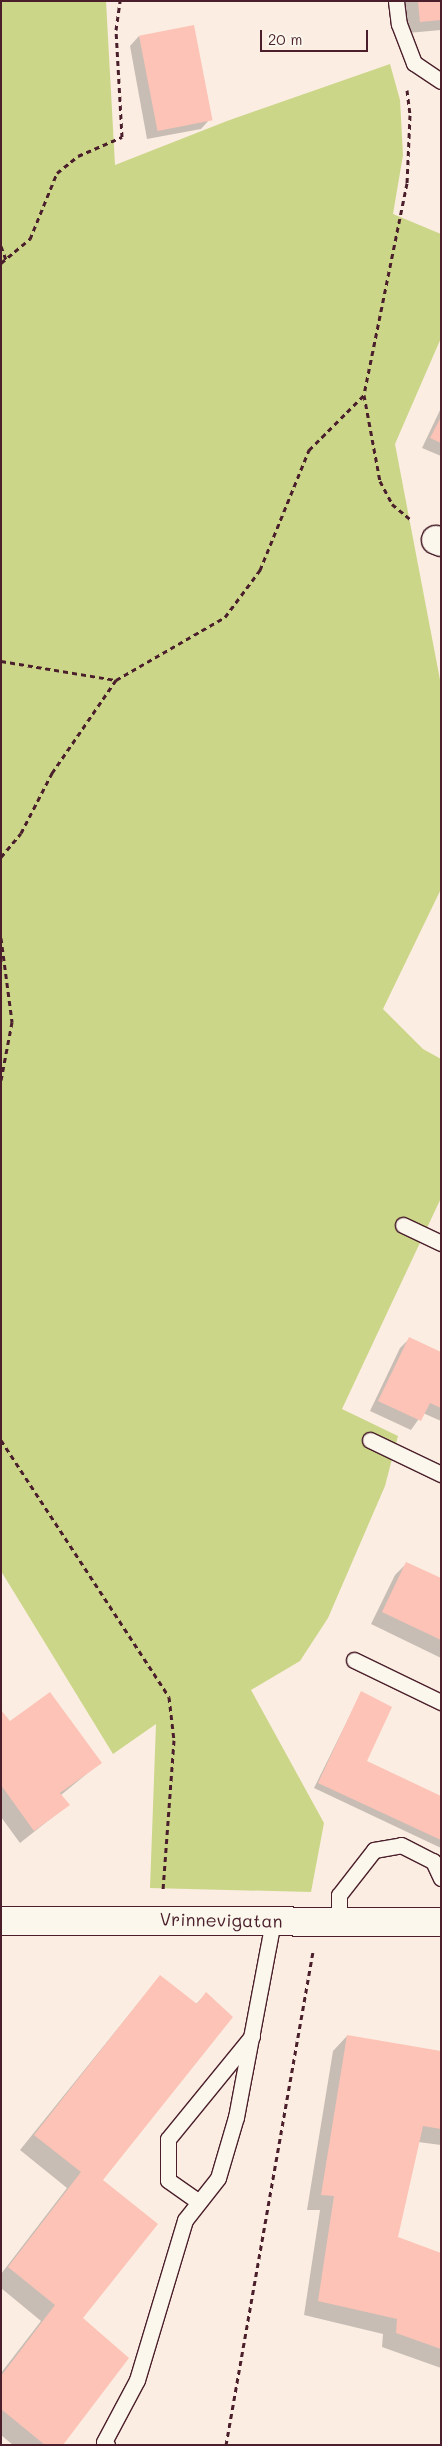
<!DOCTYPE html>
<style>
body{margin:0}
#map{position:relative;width:442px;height:2446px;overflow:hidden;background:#fbede1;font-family:Mali,sans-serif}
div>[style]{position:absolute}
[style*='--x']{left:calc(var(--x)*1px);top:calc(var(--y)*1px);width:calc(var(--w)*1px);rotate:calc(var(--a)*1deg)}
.green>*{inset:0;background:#cbd689}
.shadow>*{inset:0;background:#0003}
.building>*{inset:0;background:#fdc3b7;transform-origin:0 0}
.path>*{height:3px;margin-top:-1.5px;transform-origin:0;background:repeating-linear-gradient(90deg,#4a1f2b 0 5px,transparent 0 9px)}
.roads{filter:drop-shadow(1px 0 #4a1f2b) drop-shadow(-1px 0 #4a1f2b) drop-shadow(0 1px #4a1f2b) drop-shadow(0 -1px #4a1f2b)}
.lane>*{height:15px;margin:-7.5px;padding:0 7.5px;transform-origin:7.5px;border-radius:7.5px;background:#fbf7ec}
.street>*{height:28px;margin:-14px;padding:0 14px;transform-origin:14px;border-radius:14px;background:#fbf7ec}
span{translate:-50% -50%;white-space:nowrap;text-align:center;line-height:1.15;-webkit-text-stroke:5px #fbf7ec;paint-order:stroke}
.street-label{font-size:18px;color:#4a1f2b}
.frame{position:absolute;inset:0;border:2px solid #4a1f2b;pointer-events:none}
.scale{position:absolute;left:260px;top:30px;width:108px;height:22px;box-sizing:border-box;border:2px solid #4a1f2b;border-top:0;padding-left:6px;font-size:15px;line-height:18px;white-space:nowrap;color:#4a1f2b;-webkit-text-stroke:4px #fbf7ec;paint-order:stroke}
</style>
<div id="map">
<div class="green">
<div style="clip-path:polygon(1px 1px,106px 1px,115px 165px,227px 121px,390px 64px,400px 100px,403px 155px,393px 214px,441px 234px,441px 338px,395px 444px,441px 685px,441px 889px,383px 1009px,423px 1049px,441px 1059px,441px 1198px,342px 1409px,398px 1436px,385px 1486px,328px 1618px,300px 1661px,251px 1690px,324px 1823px,311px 1892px,150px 1888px,156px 1724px,113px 1754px,1px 1571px)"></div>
</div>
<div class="shadow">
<div style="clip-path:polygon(405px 1px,441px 1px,441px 30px,408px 33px)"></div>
<div style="clip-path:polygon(139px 36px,210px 119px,201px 129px,147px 139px,130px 46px)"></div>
<div style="clip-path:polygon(441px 408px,441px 456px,422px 448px)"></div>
<div style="clip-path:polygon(409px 1339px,441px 1354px,441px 1421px,423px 1413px,411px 1430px,370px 1411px,400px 1348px)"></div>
<div style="clip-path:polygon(407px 1563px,441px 1579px,441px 1658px,371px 1624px,395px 1575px)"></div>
<div style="clip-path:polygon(361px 1693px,365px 1761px,441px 1797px,441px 1848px,314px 1788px)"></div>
<div style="clip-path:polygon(1px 1712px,10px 1723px,100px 1763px,61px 1795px,68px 1805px,20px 1843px,1px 1817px)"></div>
<div style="clip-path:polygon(160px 1976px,195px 2005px,206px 1994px,101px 2180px,62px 2445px,13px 2445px,1px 2435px,1px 2373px,41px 2321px,1px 2288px,1px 2274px,67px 2188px,20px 2150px)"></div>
<div style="clip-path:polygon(347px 2036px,441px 2052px,441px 2145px,418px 2142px,397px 2238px,441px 2254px,441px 2368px,382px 2347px,383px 2334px,304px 2315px,320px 2210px,307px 2210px,333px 2051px)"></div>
</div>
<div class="building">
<div style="clip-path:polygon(418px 1px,441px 1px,441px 20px,420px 22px)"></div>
<div style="left:194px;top:25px;width:97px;height:56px;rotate:79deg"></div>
<div style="clip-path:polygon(441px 417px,441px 443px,430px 438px)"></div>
<div style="clip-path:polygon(409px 1337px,441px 1352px,441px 1408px,430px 1403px,421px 1421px,378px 1401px)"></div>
<div style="clip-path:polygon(406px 1562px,441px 1578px,441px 1640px,382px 1612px)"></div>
<div style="clip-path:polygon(361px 1691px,392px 1707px,367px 1761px,441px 1796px,441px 1840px,318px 1783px)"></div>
<div style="clip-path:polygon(50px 1692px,102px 1763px,60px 1793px,70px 1805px,34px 1831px,1px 1785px,1px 1710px,10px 1721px)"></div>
<div style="clip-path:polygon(160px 1975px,197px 2004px,206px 1992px,233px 2017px,103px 2180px,158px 2224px,83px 2318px,129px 2358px,63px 2445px,45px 2445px,1px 2409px,1px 2376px,55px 2305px,8px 2267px,81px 2172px,34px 2135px)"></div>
<div style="clip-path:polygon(347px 2035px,441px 2051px,441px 2129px,423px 2126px,398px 2237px,441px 2253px,441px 2349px,396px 2333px,397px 2319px,318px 2301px,334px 2196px,321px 2195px)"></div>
</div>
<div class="path">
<div style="--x:407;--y:90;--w:25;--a:83"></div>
<div style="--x:410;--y:115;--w:68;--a:92.5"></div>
<div style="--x:407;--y:183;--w:216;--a:101.5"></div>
<div style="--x:364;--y:395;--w:87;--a:79.5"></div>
<div style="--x:380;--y:481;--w:26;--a:62"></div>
<div style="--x:392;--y:504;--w:26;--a:40"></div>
<div style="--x:1;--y:246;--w:15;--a:70"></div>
<div style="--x:1;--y:263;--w:38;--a:-40"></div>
<div style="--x:30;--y:239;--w:71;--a:-67.8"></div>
<div style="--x:57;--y:173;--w:27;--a:-39"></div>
<div style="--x:78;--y:156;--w:48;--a:-23.4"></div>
<div style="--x:122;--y:137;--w:107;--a:-93.2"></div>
<div style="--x:116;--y:30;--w:29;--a:-82"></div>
<div style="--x:1;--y:661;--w:117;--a:9.4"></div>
<div style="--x:1;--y:857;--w:31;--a:-50"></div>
<div style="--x:21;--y:833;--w:68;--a:-62.7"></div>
<div style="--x:52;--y:773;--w:113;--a:-55.5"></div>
<div style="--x:116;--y:680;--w:126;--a:-30"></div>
<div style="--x:225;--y:617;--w:59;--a:-53.3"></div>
<div style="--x:260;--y:570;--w:130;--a:-67.8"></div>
<div style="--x:309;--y:450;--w:78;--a:-45"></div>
<div style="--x:1;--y:938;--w:85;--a:82.5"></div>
<div style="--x:12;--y:1022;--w:59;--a:100.7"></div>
<div style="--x:1;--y:1440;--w:307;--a:56.8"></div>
<div style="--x:169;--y:1697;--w:43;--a:83.4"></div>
<div style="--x:174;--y:1740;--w:149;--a:94.2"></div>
<div style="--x:226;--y:2445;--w:500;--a:-80"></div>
</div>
<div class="roads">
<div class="lane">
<div style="--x:396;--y:1;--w:23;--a:83"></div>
<div style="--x:399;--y:24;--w:42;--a:69"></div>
<div style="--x:414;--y:63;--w:32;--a:34"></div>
<div style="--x:403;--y:1225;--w:42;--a:25.3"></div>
<div style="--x:370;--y:1440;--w:79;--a:25.6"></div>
<div style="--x:354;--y:1660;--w:97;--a:25.8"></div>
<div style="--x:339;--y:1922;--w:27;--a:-90"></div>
<div style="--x:339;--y:1895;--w:57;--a:-52.1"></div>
<div style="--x:374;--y:1850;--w:27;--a:-10"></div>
<div style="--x:401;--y:1845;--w:36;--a:27"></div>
<div style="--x:433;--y:1861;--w:19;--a:65"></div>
<div style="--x:199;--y:2202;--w:38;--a:-145"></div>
<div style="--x:168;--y:2180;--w:41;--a:-90"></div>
<div style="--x:168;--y:2139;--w:133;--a:-50.8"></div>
<div style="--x:107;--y:2445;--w:4;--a:-135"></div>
<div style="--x:104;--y:2442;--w:70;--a:-62"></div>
<div style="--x:137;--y:2380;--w:167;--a:-73.3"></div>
<div style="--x:185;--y:2220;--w:53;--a:-51.8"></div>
<div style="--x:218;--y:2178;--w:64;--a:-73.6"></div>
<div style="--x:236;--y:2117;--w:199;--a:-79.3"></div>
</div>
<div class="street">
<div style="--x:436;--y:540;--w:5;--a:22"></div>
<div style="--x:1;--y:1921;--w:440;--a:0.1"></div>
</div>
</div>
<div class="street-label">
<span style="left:221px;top:1920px;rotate:1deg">Vrinnevigatan</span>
</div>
<div class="frame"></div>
<div class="scale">20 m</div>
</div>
